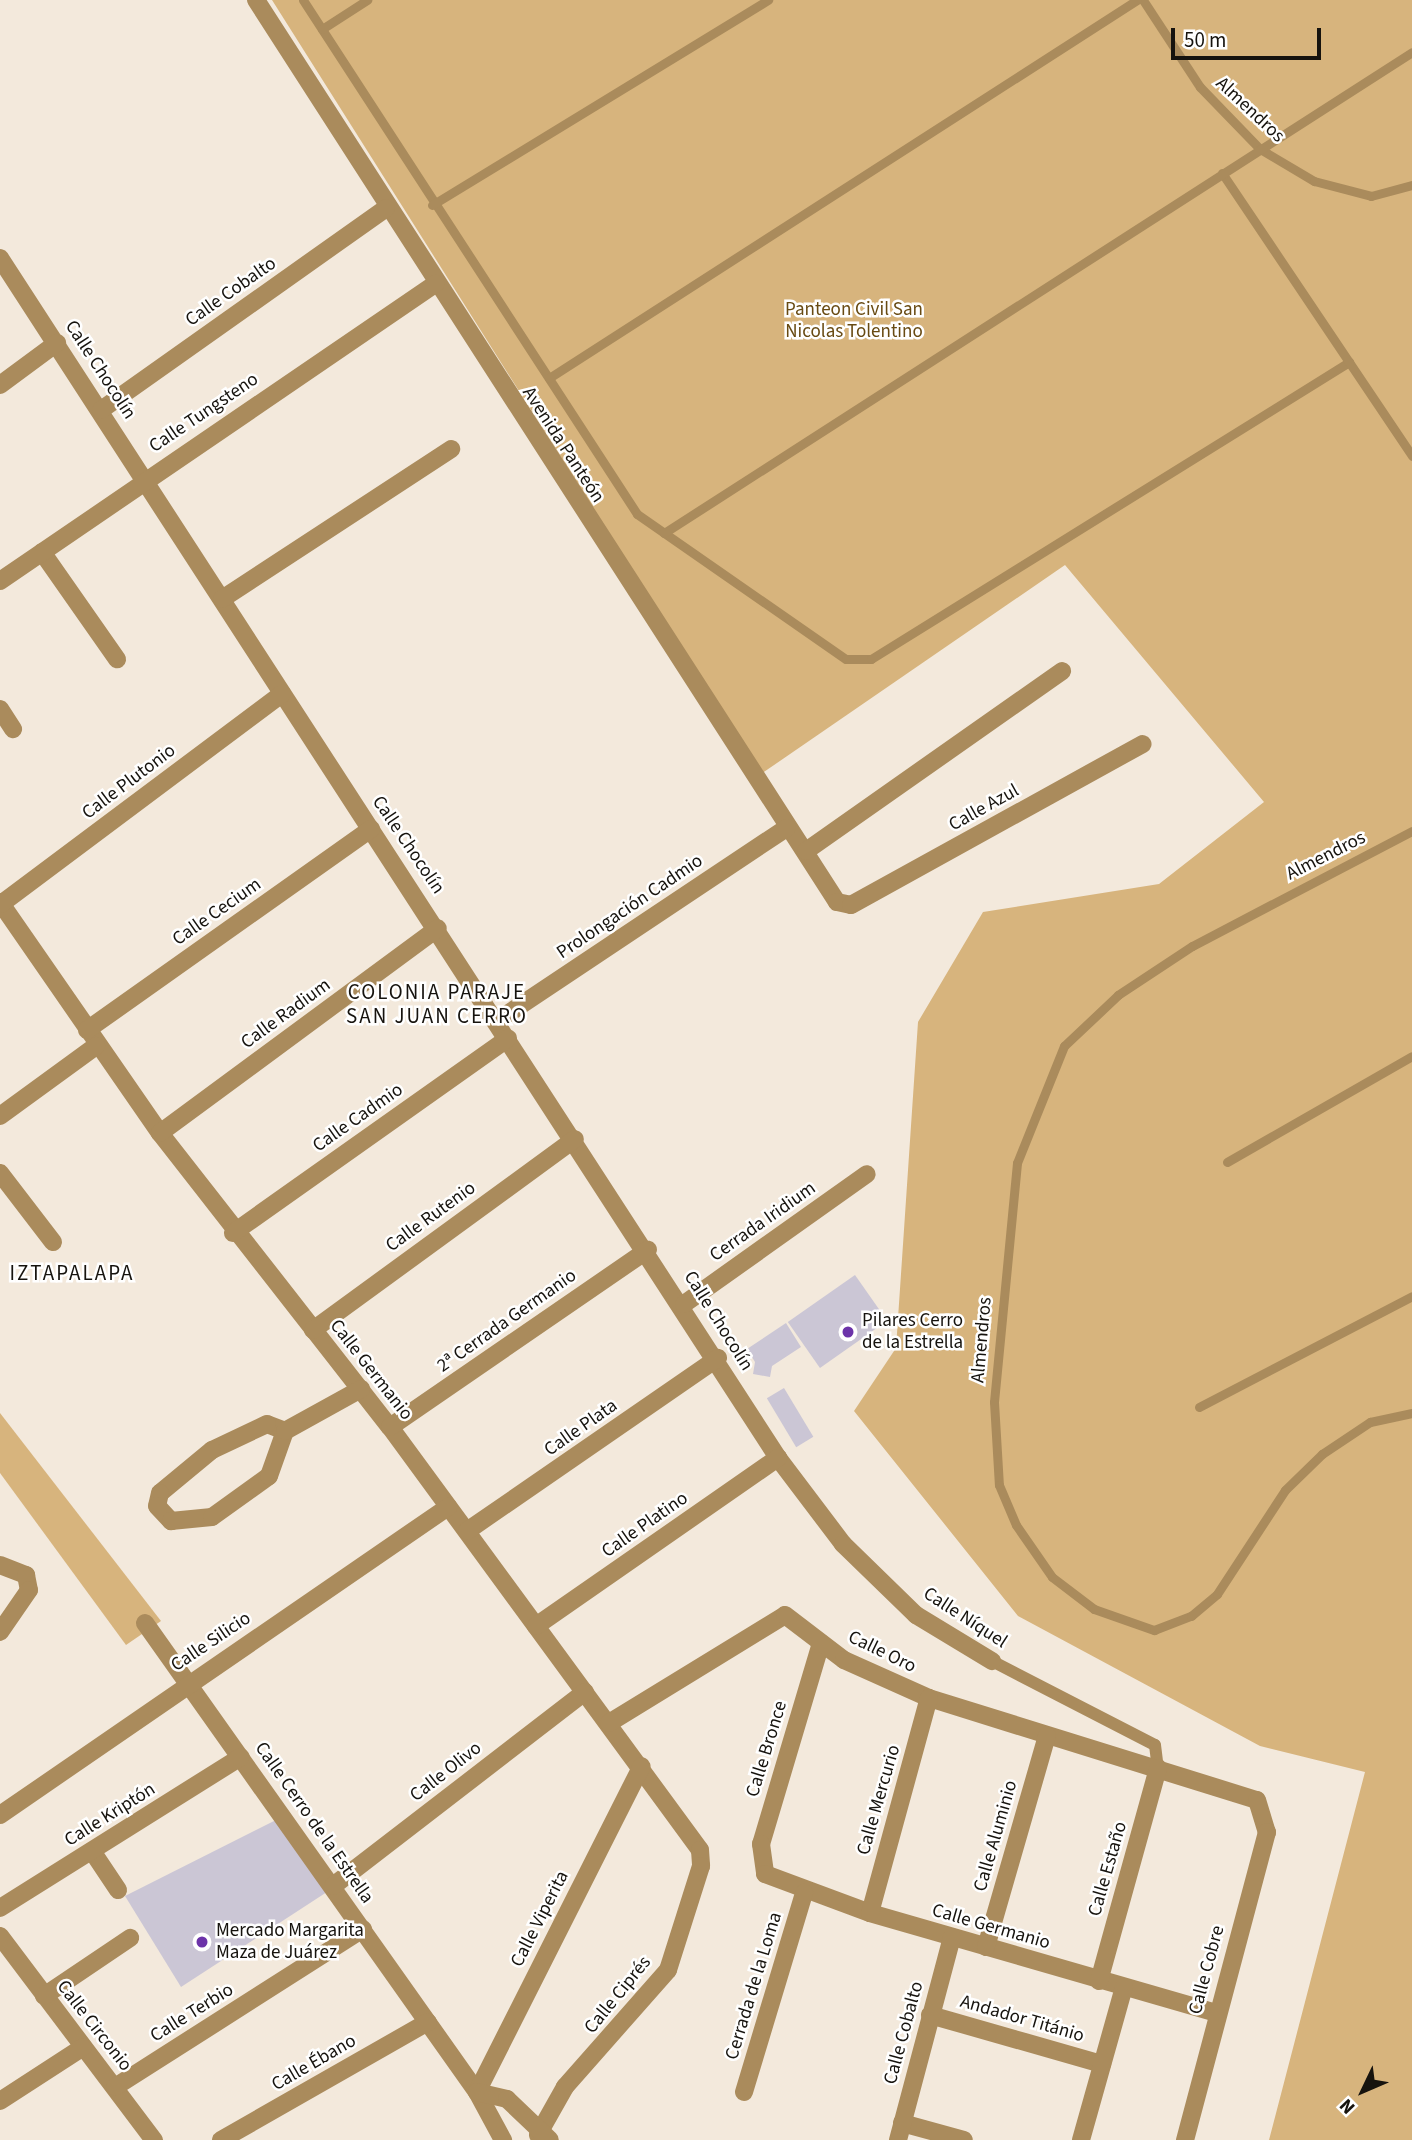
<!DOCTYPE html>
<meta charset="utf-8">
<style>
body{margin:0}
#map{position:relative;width:1412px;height:2140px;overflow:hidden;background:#f3e9dc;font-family:"Source Sans 3",sans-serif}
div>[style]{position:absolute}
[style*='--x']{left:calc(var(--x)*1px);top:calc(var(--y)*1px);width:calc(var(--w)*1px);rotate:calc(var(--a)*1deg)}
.green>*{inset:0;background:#d7b47d}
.building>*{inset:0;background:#cbc6d5;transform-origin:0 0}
.service>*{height:9px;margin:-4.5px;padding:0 4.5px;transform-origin:4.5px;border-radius:4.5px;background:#aa8b5c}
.pedestrian>*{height:12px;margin:-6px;padding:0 6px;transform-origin:6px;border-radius:6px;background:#aa8b5c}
.minor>*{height:18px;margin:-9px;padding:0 9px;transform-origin:9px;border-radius:9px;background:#aa8b5c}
.dots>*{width:19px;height:19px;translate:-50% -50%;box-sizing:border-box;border:4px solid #fff;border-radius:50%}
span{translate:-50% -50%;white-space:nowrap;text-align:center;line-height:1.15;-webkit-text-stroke:5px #fff;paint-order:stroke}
.street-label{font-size:19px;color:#16130e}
.park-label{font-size:19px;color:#684a12}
.poi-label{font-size:19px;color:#16130e}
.left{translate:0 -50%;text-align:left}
.neighbourhood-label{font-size:21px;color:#16130e;letter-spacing:2px}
.north{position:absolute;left:1328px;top:2056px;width:70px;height:70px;-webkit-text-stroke:5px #fff;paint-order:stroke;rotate:226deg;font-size:19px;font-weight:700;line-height:28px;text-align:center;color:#16130e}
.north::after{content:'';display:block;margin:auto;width:24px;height:32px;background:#16130e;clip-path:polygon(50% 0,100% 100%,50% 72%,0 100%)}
.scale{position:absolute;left:1171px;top:28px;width:150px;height:32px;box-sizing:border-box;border:4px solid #16130e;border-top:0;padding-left:9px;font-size:21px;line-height:24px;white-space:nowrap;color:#16130e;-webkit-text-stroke:5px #fff;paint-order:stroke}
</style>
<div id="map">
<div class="green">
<div style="clip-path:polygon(272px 0,1412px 0,1412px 2140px,1269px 2140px,1365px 1772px,1260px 1746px,1018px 1616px,854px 1411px,896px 1348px,918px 1022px,983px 912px,1159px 884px,1264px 802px,1065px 565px,761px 774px)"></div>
<div style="clip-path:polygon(0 1413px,161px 1621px,126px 1645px,0 1473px)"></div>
</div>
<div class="building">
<div style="left:855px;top:1275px;width:56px;height:82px;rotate:55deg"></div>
<div style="clip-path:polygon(786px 1323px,801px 1347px,772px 1366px,770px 1377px,753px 1374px,755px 1362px,747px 1349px)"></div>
<div style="left:784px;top:1388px;width:57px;height:20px;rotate:59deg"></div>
<div style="clip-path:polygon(278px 1819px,330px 1890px,181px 1987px,125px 1896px)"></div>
</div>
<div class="service">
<div style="--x:303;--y:0;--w:613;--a:56.98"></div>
<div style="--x:637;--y:514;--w:254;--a:34.8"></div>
<div style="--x:846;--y:659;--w:25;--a:0"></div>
<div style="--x:871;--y:659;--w:563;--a:-31.85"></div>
<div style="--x:1143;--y:0;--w:104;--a:56.8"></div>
<div style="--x:1200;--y:87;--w:86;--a:45.9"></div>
<div style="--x:1260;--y:149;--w:63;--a:30.7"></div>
<div style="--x:1314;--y:181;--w:59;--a:14.7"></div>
<div style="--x:1371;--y:196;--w:42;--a:-15"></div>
<div style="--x:322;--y:29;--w:54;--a:-32.8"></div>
<div style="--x:1222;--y:173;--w:341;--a:56.1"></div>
<div style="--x:432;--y:205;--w:394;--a:-31.4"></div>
<div style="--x:549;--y:378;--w:699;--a:-32.74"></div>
<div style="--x:664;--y:533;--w:889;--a:-32.74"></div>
<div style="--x:1412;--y:831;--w:248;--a:152.4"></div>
<div style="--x:1192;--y:946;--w:89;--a:146.5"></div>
<div style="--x:1118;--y:995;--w:74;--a:136.6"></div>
<div style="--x:1064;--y:1046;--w:126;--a:111.9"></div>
<div style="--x:1017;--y:1163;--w:240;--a:95.5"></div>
<div style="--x:994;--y:1402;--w:83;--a:86.6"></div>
<div style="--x:999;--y:1485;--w:43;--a:67"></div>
<div style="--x:1016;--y:1525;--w:63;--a:55.3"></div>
<div style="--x:1052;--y:1577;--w:53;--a:37.3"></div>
<div style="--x:1094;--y:1609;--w:64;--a:19.3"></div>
<div style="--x:1154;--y:1630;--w:40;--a:-21"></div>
<div style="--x:1191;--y:1616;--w:34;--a:-40"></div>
<div style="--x:1217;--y:1594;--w:124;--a:-56.8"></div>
<div style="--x:1285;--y:1490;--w:52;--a:-44.2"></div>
<div style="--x:1322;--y:1454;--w:58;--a:-33.7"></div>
<div style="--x:1370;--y:1422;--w:43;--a:-12.1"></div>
<div style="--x:1227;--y:1162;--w:213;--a:-29.8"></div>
<div style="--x:1199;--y:1407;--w:240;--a:-27.5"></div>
</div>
<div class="pedestrian">
<div style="--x:992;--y:1661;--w:183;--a:27.3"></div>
<div style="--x:1155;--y:1745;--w:23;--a:83"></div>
</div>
<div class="minor">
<div style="--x:256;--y:0;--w:1073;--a:57.21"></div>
<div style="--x:837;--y:902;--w:14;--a:12"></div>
<div style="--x:851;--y:905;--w:333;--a:-28.9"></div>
<div style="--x:0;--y:258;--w:1430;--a:57.04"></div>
<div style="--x:778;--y:1458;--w:108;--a:52.9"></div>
<div style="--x:843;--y:1544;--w:102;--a:44.2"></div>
<div style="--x:916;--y:1615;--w:89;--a:31.2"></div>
<div style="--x:0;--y:385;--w:71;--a:-36.4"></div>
<div style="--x:101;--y:410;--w:349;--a:-35.3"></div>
<div style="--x:42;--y:552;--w:131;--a:55"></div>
<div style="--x:0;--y:581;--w:527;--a:-34.32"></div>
<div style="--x:222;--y:599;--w:274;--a:-33.2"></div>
<div style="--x:0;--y:709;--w:24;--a:57"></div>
<div style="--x:806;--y:851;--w:313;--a:-35.1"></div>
<div style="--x:0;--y:902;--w:281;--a:55.3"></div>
<div style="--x:160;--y:1133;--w:373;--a:52"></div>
<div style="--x:390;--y:1427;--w:524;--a:53.76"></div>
<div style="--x:700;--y:1850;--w:16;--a:86"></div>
<div style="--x:701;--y:1866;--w:109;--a:107.6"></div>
<div style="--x:668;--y:1970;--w:156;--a:131.4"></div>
<div style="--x:565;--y:2087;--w:55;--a:119.4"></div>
<div style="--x:1;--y:904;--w:351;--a:-36.8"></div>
<div style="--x:497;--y:1021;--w:348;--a:-33.7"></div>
<div style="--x:87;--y:1030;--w:348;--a:-35.3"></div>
<div style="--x:0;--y:1116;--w:119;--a:-36.1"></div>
<div style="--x:160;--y:1133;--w:345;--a:-36.4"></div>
<div style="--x:0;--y:1173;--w:87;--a:52.5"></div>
<div style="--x:233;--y:1233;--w:337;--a:-35.3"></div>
<div style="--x:684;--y:1304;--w:224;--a:-35.4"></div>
<div style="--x:313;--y:1330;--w:324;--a:-36.1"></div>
<div style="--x:390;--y:1427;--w:313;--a:-34.5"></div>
<div style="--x:285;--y:1431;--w:19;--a:-159"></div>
<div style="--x:267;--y:1424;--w:61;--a:154.7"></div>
<div style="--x:212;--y:1450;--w:67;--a:140.4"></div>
<div style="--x:160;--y:1493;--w:13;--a:103"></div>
<div style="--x:157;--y:1506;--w:21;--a:47"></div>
<div style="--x:171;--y:1521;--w:41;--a:-5.6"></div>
<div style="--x:212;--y:1517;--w:70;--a:-35.7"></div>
<div style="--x:269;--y:1476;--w:48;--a:-70.4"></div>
<div style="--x:285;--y:1431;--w:87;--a:-28.9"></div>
<div style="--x:467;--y:1531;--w:305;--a:-34.6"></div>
<div style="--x:0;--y:1565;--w:28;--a:21"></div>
<div style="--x:26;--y:1575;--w:15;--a:79"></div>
<div style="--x:29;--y:1590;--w:51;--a:124.6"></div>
<div style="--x:145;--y:1623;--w:575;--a:54.71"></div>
<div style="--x:477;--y:2092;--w:55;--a:61.6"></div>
<div style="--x:536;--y:1626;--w:295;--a:-34.8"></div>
<div style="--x:821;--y:1643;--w:210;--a:106.6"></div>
<div style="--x:761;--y:1844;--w:30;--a:82"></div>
<div style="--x:765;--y:1874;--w:112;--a:20.4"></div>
<div style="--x:870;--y:1913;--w:361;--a:16.1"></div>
<div style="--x:609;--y:1723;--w:206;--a:-31.5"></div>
<div style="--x:785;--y:1615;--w:74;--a:37.3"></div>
<div style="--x:844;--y:1660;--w:93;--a:24.1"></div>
<div style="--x:929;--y:1698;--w:343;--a:17.3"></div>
<div style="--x:1257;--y:1800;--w:34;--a:73"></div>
<div style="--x:1267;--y:1832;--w:319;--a:104.9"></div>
<div style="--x:0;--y:1815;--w:544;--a:-34.51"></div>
<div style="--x:92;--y:1851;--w:47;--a:56.3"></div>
<div style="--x:333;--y:1886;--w:318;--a:-37.6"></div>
<div style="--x:0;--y:1908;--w:284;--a:-32.1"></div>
<div style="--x:870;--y:1913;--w:223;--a:-74.7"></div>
<div style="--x:0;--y:1936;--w:256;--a:53"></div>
<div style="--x:986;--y:1947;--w:220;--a:-73.9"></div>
<div style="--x:1099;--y:1981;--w:221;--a:-74.5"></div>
<div style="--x:44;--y:1996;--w:104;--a:-34"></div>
<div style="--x:930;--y:2015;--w:179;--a:15.9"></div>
<div style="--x:115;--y:2087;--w:294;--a:-32.5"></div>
<div style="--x:477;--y:2092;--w:365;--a:-63.2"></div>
<div style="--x:477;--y:2092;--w:31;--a:13"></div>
<div style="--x:507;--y:2099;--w:59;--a:43.6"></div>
<div style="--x:744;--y:2092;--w:208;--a:-73.2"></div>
<div style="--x:0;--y:2101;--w:99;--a:-33"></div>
<div style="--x:902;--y:2123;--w:64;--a:15.3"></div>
<div style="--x:221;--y:2140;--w:238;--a:-29.7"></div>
<div style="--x:898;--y:2140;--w:210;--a:-75.1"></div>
<div style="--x:1081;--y:2140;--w:159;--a:-74.3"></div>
</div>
<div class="dots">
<div style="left:848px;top:1332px;background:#6c33a9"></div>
<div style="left:202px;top:1942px;background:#6c33a9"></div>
</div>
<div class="street-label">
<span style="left:1250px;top:110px;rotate:43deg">Almendros</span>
<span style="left:231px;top:292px;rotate:-35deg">Calle Cobalto</span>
<span style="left:100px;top:370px;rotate:57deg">Calle Chocolín</span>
<span style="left:204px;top:413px;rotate:-34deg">Calle Tungsteno</span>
<span style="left:563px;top:445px;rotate:57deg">Avenida Panteón</span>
<span style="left:129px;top:782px;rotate:-37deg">Calle Plutonio</span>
<span style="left:984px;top:808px;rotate:-29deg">Calle Azul</span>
<span style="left:408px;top:845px;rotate:56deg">Calle Chocolín</span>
<span style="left:1326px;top:856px;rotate:-27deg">Almendros</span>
<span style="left:630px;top:907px;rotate:-34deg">Prolongación Cadmio</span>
<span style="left:217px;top:912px;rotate:-35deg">Calle Cecium</span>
<span style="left:286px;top:1014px;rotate:-36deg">Calle Radium</span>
<span style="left:358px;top:1118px;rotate:-35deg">Calle Cadmio</span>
<span style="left:431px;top:1217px;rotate:-36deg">Calle Rutenio</span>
<span style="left:763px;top:1222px;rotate:-35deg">Cerrada Iridium</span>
<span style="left:507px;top:1321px;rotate:-35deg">2ª Cerrada Germanio</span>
<span style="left:718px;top:1321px;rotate:58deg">Calle Chocolín</span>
<span style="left:982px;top:1340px;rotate:-85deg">Almendros</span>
<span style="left:371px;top:1370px;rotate:52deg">Calle Germanio</span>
<span style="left:581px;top:1428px;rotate:-35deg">Calle Plata</span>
<span style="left:645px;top:1525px;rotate:-35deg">Calle Platino</span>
<span style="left:965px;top:1618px;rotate:33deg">Calle Níquel</span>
<span style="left:211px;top:1642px;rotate:-34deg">Calle Silicio</span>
<span style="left:882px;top:1652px;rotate:26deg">Calle Oro</span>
<span style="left:767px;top:1749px;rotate:-73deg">Calle Bronce</span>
<span style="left:446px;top:1772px;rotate:-38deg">Calle Olivo</span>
<span style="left:879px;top:1800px;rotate:-74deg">Calle Mercurio</span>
<span style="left:110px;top:1815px;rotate:-32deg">Calle Kriptón</span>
<span style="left:314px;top:1823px;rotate:55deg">Calle Cerro de la Estrella</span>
<span style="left:996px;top:1836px;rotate:-74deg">Calle Aluminio</span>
<span style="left:1108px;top:1869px;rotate:-74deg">Calle Estaño</span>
<span style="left:540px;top:1919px;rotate:-63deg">Calle Viperita</span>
<span style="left:991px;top:1927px;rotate:16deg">Calle Germanio</span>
<span style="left:1207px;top:1970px;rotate:-75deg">Calle Cobre</span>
<span style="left:754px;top:1986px;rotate:-73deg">Cerrada de la Loma</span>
<span style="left:618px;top:1995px;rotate:-51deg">Calle Ciprés</span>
<span style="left:192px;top:2013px;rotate:-32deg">Calle Terbio</span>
<span style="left:1022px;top:2019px;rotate:16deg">Andador Titánio</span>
<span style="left:94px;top:2026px;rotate:52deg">Calle Circonio</span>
<span style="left:904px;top:2033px;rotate:-75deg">Calle Cobalto</span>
<span style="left:314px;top:2063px;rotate:-30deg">Calle Ébano</span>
</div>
<div class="park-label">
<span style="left:854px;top:321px">Panteon Civil San<br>Nicolas Tolentino</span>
</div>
<div class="poi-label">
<span class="left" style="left:862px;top:1332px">Pilares Cerro<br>de la Estrella</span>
<span class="left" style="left:216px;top:1942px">Mercado Margarita<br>Maza de Juárez</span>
</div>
<div class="neighbourhood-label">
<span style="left:437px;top:1004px">COLONIA PARAJE<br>SAN JUAN CERRO</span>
<span style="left:72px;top:1273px">IZTAPALAPA</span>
</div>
<div class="north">N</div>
<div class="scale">50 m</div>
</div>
